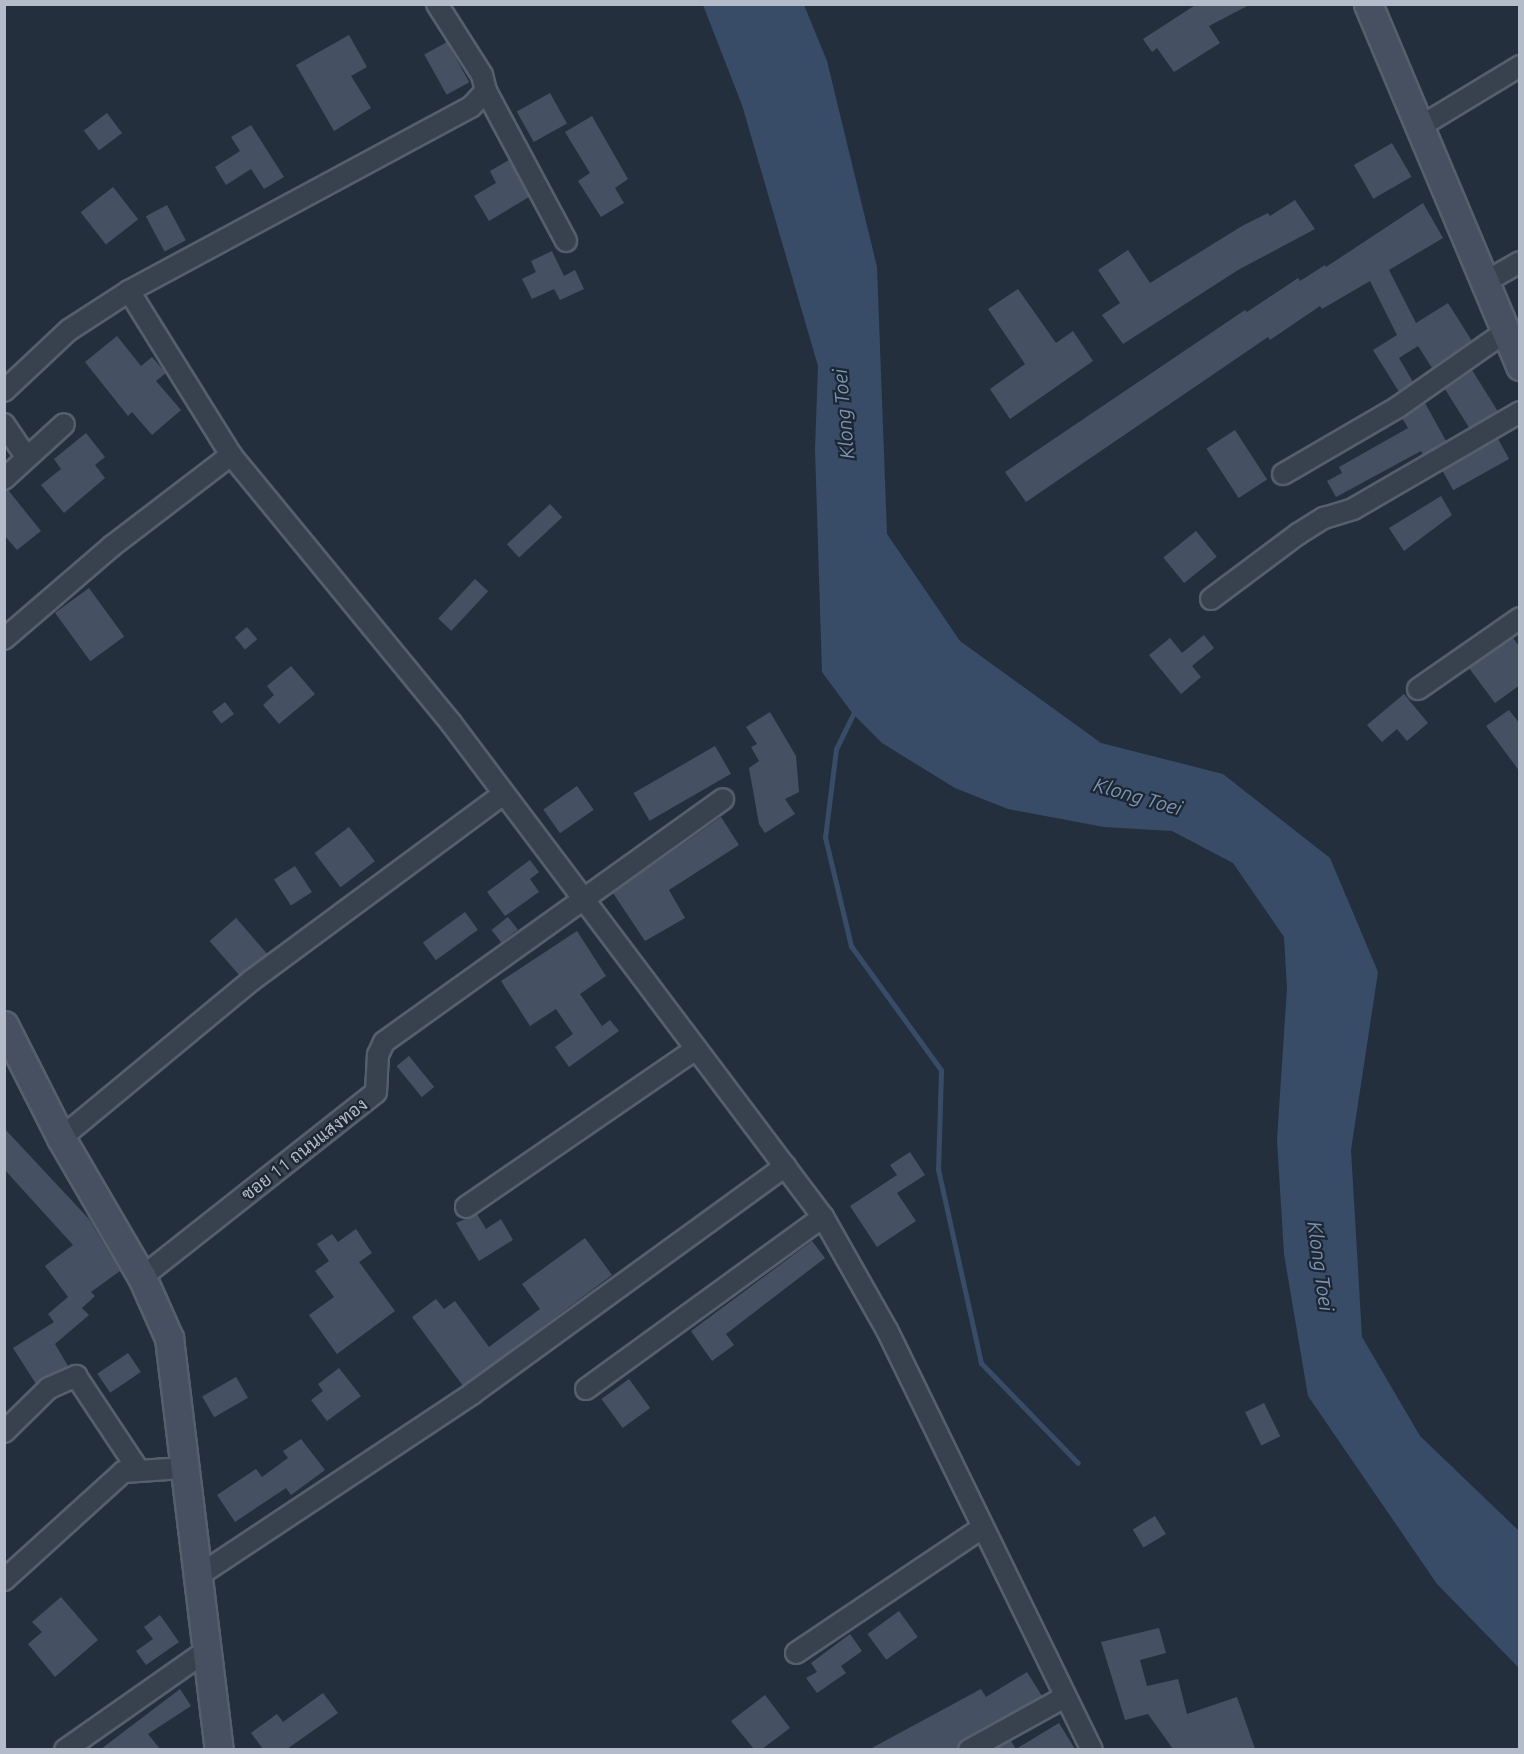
<!DOCTYPE html>
<meta charset="utf-8">
<style>
body{margin:0}
#map{position:relative;width:1524px;height:1754px;overflow:hidden;background:#242f3e;font-family:Ubuntu,Sarabun,sans-serif}
div>[style]{position:absolute}
[style*='--x']{left:calc(var(--x)*1px);top:calc(var(--y)*1px);width:calc(var(--w)*1px);rotate:calc(var(--a)*1deg)}
.water>*{inset:0;background:#394c67}
.stream>*{height:5px;margin:-2.5px;padding:0 2.5px;transform-origin:2.5px;border-radius:2.5px;background:#394c67}
.building>*{inset:0;background:#455162;transform-origin:0 0}
.roads{filter:drop-shadow(2px 0 #565f6c) drop-shadow(-2px 0 #565f6c) drop-shadow(0 2px #565f6c) drop-shadow(0 -2px #565f6c)}
.street>*{height:20px;margin:-10px;padding:0 10px;transform-origin:10px;border-radius:10px;background:#38414e}
.secondary>*{height:27px;margin:-13.5px;padding:0 13.5px;transform-origin:13.5px;border-radius:13.5px;background:#465061}
span{translate:-50% -50%;white-space:nowrap;text-align:center;line-height:1.15;-webkit-text-stroke:4.5px #1d2633;paint-order:stroke}
.street-label{font-size:18px;color:#b4bcc9}
.water-label{font-size:20px;color:#7c92b1;font-style:italic}
.frame{position:absolute;inset:0;border:6px solid #b4bcc9;pointer-events:none}
</style>
<div id="map">
<div class="water">
<div style="clip-path:polygon(703px 5px,804px 5px,827px 61px,877px 267px,887px 534px,960px 641px,1101px 743px,1223px 774px,1330px 858px,1378px 972px,1351px 1150px,1362px 1337px,1420px 1436px,1519px 1531px,1519px 1668px,1437px 1584px,1308px 1396px,1284px 1254px,1277px 1140px,1287px 988px,1284px 937px,1233px 863px,1172px 831px,1104px 827px,1008px 809px,955px 788px,882px 743px,853px 714px,822px 672px,815px 449px,818px 366px,742px 105px)"></div>
</div>
<div class="stream">
<div style="--x:856;--y:708;--w:46;--a:116"></div>
<div style="--x:836;--y:749;--w:89;--a:97.1"></div>
<div style="--x:825;--y:837;--w:112;--a:76.6"></div>
<div style="--x:851;--y:946;--w:153;--a:54"></div>
<div style="--x:941;--y:1070;--w:99;--a:91.7"></div>
<div style="--x:938;--y:1169;--w:199;--a:77.5"></div>
<div style="--x:981;--y:1363;--w:139;--a:45.9"></div>
</div>
<div class="building">
<div style="clip-path:polygon(1197px 4px,1251px 4px,1209px 26px,1220px 43px,1174px 72px,1157px 48px,1152px 52px,1143px 39px)"></div>
<div style="clip-path:polygon(349px 35px,367px 67px,351px 76px,371px 108px,334px 131px,296px 65px)"></div>
<div style="left:447px;top:42px;width:46px;height:26px;rotate:61deg"></div>
<div style="left:550px;top:93px;width:35px;height:38px;rotate:61deg"></div>
<div style="left:107px;top:113px;width:25px;height:29px;rotate:53deg"></div>
<div style="clip-path:polygon(592px 116px,628px 179px,615px 188px,624px 203px,601px 217px,578px 181px,590px 173px,565px 132px)"></div>
<div style="clip-path:polygon(251px 125px,284px 177px,264px 189px,251px 169px,226px 185px,215px 167px,240px 151px,231px 137px)"></div>
<div style="left:1392px;top:143px;width:39px;height:44px;rotate:60deg"></div>
<div style="clip-path:polygon(509px 160px,529px 197px,489px 221px,474px 196px,496px 183px,490px 171px)"></div>
<div style="left:113px;top:187px;width:41px;height:41px;rotate:52deg"></div>
<div style="clip-path:polygon(1295px 200px,1315px 229px,1238px 270px,1123px 344px,1102px 315px,1120px 303px,1098px 270px,1128px 250px,1150px 283px,1242px 226px,1268px 213px,1270px 216px)"></div>
<div style="clip-path:polygon(1423px 203px,1443px 238px,1389px 270px,1416px 323px,1448px 303px,1472px 341px,1432px 368px,1418px 346px,1399px 358px,1413px 382px,1399px 392px,1373px 350px,1397px 335px,1370px 281px,1322px 309px,1320px 306px,1270px 340px,1268px 337px,1026px 502px,1005px 472px,1245px 310px,1247px 312px,1298px 278px,1300px 281px,1325px 265px,1326px 267px)"></div>
<div style="left:167px;top:205px;width:40px;height:24px;rotate:62deg"></div>
<div style="clip-path:polygon(552px 251px,564px 276px,575px 270px,584px 289px,560px 300px,554px 289px,532px 299px,522px 279px,536px 272px,531px 261px)"></div>
<div style="clip-path:polygon(1018px 289px,1056px 343px,1073px 331px,1093px 361px,1010px 419px,990px 389px,1025px 364px,988px 309px)"></div>
<div style="clip-path:polygon(117px 336px,141px 366px,152px 357px,166px 373px,156px 381px,181px 410px,152px 435px,132px 412px,128px 416px,85px 362px)"></div>
<div style="left:1472px;top:370px;width:49px;height:33px;rotate:58deg"></div>
<div style="clip-path:polygon(1425px 403px,1446px 441px,1423px 455px,1421px 451px,1336px 497px,1327px 481px,1342px 473px,1339px 467px,1408px 428px,1402px 418px)"></div>
<div style="left:1235px;top:430px;width:59px;height:34px;rotate:57deg"></div>
<div style="clip-path:polygon(86px 433px,105px 457px,95px 465px,105px 478px,64px 513px,41px 485px,61px 469px,54px 459px)"></div>
<div style="left:1498px;top:439px;width:23px;height:64px;rotate:61deg"></div>
<div style="clip-path:polygon(8px 490px,41px 531px,17px 550px,4px 535px,4px 491px)"></div>
<div style="clip-path:polygon(1441px 496px,1452px 515px,1404px 551px,1389px 528px)"></div>
<div style="left:550px;top:504px;width:18px;height:59px;rotate:47deg"></div>
<div style="left:1196px;top:531px;width:33px;height:42px;rotate:51deg"></div>
<div style="left:475px;top:579px;width:18px;height:54px;rotate:43deg"></div>
<div style="left:89px;top:588px;width:60px;height:42px;rotate:54deg"></div>
<div style="left:247px;top:627px;width:16px;height:16px;rotate:50deg"></div>
<div style="clip-path:polygon(1204px 635px,1214px 648px,1192px 666px,1201px 677px,1181px 694px,1149px 655px,1170px 638px,1182px 653px)"></div>
<div style="clip-path:polygon(1513px 638px,1520px 647px,1520px 685px,1495px 703px,1469px 668px)"></div>
<div style="clip-path:polygon(291px 666px,315px 694px,279px 724px,263px 705px,274px 695px,267px 686px)"></div>
<div style="clip-path:polygon(1404px 694px,1428px 723px,1407px 741px,1397px 729px,1382px 742px,1367px 725px)"></div>
<div style="left:225px;top:702px;width:15px;height:16px;rotate:53deg"></div>
<div style="clip-path:polygon(1509px 710px,1520px 724px,1520px 772px,1486px 726px)"></div>
<div style="clip-path:polygon(770px 712px,796px 756px,799px 792px,785px 799px,795px 814px,765px 833px,759px 824px,749px 768px,759px 761px,751px 747px,757px 744px,746px 727px)"></div>
<div style="left:715px;top:746px;width:32px;height:94px;rotate:60deg"></div>
<div style="left:577px;top:786px;width:29px;height:41px;rotate:55deg"></div>
<div style="clip-path:polygon(721px 817px,739px 845px,669px 890px,685px 918px,645px 941px,613px 893px)"></div>
<div style="left:349px;top:827px;width:43px;height:43px;rotate:53deg"></div>
<div style="clip-path:polygon(530px 860px,539px 872px,530px 879px,539px 892px,505px 916px,487px 892px)"></div>
<div style="left:295px;top:866px;width:31px;height:25px;rotate:57deg"></div>
<div style="left:465px;top:912px;width:22px;height:52px;rotate:54deg"></div>
<div style="left:508px;top:917px;width:16px;height:21px;rotate:52deg"></div>
<div style="left:236px;top:918px;width:48px;height:35px;rotate:49deg"></div>
<div style="clip-path:polygon(577px 931px,606px 976px,580px 994px,602px 1026px,610px 1020px,619px 1031px,569px 1067px,555px 1047px,573px 1034px,556px 1009px,530px 1026px,501px 981px)"></div>
<div style="left:409px;top:1056px;width:40px;height:16px;rotate:51deg"></div>
<div style="clip-path:polygon(4px 1128px,89px 1219px,120px 1271px,91px 1292px,95px 1296px,82px 1308px,89px 1315px,55px 1344px,68px 1366px,36px 1384px,13px 1348px,54px 1322px,48px 1314px,68px 1297px,45px 1266px,73px 1245px,4px 1169px)"></div>
<div style="clip-path:polygon(910px 1152px,925px 1175px,897px 1193px,916px 1221px,877px 1247px,850px 1206px,897px 1175px,890px 1165px)"></div>
<div style="clip-path:polygon(477px 1214px,486px 1229px,501px 1219px,513px 1240px,479px 1261px,456px 1223px)"></div>
<div style="clip-path:polygon(356px 1229px,372px 1253px,359px 1262px,395px 1311px,337px 1354px,309px 1315px,334px 1297px,315px 1271px,329px 1261px,317px 1244px,332px 1234px,338px 1242px)"></div>
<div style="clip-path:polygon(585px 1238px,612px 1275px,463px 1386px,412px 1317px,436px 1299px,444px 1309px,455px 1301px,489px 1347px,540px 1309px,522px 1284px)"></div>
<div style="clip-path:polygon(812px 1241px,825px 1258px,726px 1334px,734px 1345px,712px 1361px,691px 1331px)"></div>
<div style="left:128px;top:1353px;width:23px;height:37px;rotate:56deg"></div>
<div style="clip-path:polygon(339px 1368px,361px 1396px,327px 1421px,311px 1400px,323px 1391px,318px 1384px)"></div>
<div style="left:236px;top:1377px;width:24px;height:39px;rotate:60deg"></div>
<div style="left:629px;top:1379px;width:36px;height:34px;rotate:54deg"></div>
<div style="left:1264px;top:1403px;width:37px;height:21px;rotate:64deg"></div>
<div style="clip-path:polygon(301px 1439px,325px 1470px,291px 1495px,286px 1488px,235px 1522px,217px 1495px,256px 1469px,262px 1477px,288px 1458px,283px 1451px)"></div>
<div style="left:1155px;top:1516px;width:21px;height:26px;rotate:59deg"></div>
<div style="clip-path:polygon(61px 1597px,98px 1640px,55px 1677px,28px 1644px,42px 1632px,32px 1622px)"></div>
<div style="left:899px;top:1611px;width:32px;height:39px;rotate:54deg"></div>
<div style="clip-path:polygon(160px 1615px,179px 1642px,146px 1665px,136px 1651px,153px 1639px,144px 1627px)"></div>
<div style="clip-path:polygon(1159px 1628px,1166px 1653px,1140px 1660px,1147px 1686px,1178px 1679px,1187px 1714px,1237px 1697px,1255px 1749px,1173px 1749px,1148px 1714px,1125px 1720px,1101px 1642px)"></div>
<div style="clip-path:polygon(850px 1634px,862px 1651px,841px 1666px,846px 1673px,817px 1693px,806px 1678px,817px 1672px,811px 1663px)"></div>
<div style="clip-path:polygon(1027px 1672px,1042px 1696px,963px 1739px,957px 1749px,870px 1749px,981px 1689px,986px 1697px)"></div>
<div style="clip-path:polygon(180px 1689px,191px 1706px,148px 1734px,160px 1749px,101px 1749px)"></div>
<div style="clip-path:polygon(323px 1693px,338px 1713px,287px 1749px,263px 1749px,251px 1733px,277px 1714px,283px 1722px)"></div>
<div style="clip-path:polygon(765px 1695px,790px 1728px,762px 1749px,754px 1749px,731px 1721px)"></div>
<div style="clip-path:polygon(1059px 1723px,1075px 1749px,995px 1749px,1011px 1741px,1016px 1749px)"></div>
</div>
<div class="roads">
<div class="street">
<div style="--x:486;--y:91;--w:170;--a:61.9"></div>
<div style="--x:1421;--y:126;--w:116;--a:-31.2"></div>
<div style="--x:1485;--y:282;--w:40;--a:-29.7"></div>
<div style="--x:129;--y:291;--w:193;--a:58.1"></div>
<div style="--x:231;--y:455;--w:347;--a:50.6"></div>
<div style="--x:451;--y:723;--w:618;--a:53.02"></div>
<div style="--x:823;--y:1217;--w:130;--a:60.5"></div>
<div style="--x:887;--y:1330;--w:467;--a:64"></div>
<div style="--x:4;--y:391;--w:89;--a:-43.2"></div>
<div style="--x:69;--y:330;--w:72;--a:-33"></div>
<div style="--x:129;--y:291;--w:388;--a:-28.3"></div>
<div style="--x:471;--y:107;--w:22;--a:-47"></div>
<div style="--x:486;--y:91;--w:16;--a:-104"></div>
<div style="--x:482;--y:75;--w:84;--a:-122.4"></div>
<div style="--x:4;--y:424;--w:40;--a:56"></div>
<div style="--x:1283;--y:474;--w:133;--a:-30.2"></div>
<div style="--x:1398;--y:407;--w:131;--a:-35"></div>
<div style="--x:4;--y:479;--w:81;--a:-42.5"></div>
<div style="--x:1211;--y:599;--w:109;--a:-36.8"></div>
<div style="--x:1298;--y:534;--w:31;--a:-32"></div>
<div style="--x:1324;--y:518;--w:30;--a:-17"></div>
<div style="--x:1353;--y:509;--w:193;--a:-30.1"></div>
<div style="--x:4;--y:639;--w:143;--a:-40.7"></div>
<div style="--x:112;--y:546;--w:150;--a:-37.4"></div>
<div style="--x:1418;--y:689;--w:124;--a:-34.8"></div>
<div style="--x:61;--y:1138;--w:248;--a:-39.6"></div>
<div style="--x:252;--y:980;--w:312;--a:-36.5"></div>
<div style="--x:466;--y:1207;--w:279;--a:-34.5"></div>
<div style="--x:142;--y:1277;--w:298;--a:-38.3"></div>
<div style="--x:376;--y:1092;--w:37;--a:-87"></div>
<div style="--x:378;--y:1055;--w:14;--a:-65"></div>
<div style="--x:384;--y:1042;--w:417;--a:-35.6"></div>
<div style="--x:586;--y:1389;--w:293;--a:-36"></div>
<div style="--x:4;--y:1432;--w:63;--a:-44.4"></div>
<div style="--x:49;--y:1388;--w:30;--a:-24"></div>
<div style="--x:76;--y:1376;--w:114;--a:56.4"></div>
<div style="--x:198;--y:1576;--w:330;--a:-33.6"></div>
<div style="--x:473;--y:1393;--w:386;--a:-36"></div>
<div style="--x:4;--y:1580;--w:161;--a:-42.2"></div>
<div style="--x:123;--y:1472;--w:61;--a:-3.8"></div>
<div style="--x:796;--y:1653;--w:224;--a:-33.9"></div>
<div style="--x:65;--y:1750;--w:172;--a:-35.1"></div>
<div style="--x:969;--y:1750;--w:110;--a:-28.9"></div>
</div>
<div class="secondary">
<div style="--x:1368;--y:4;--w:393;--a:67.2"></div>
<div style="--x:4;--y:1025;--w:127;--a:63.2"></div>
<div style="--x:61;--y:1138;--w:161;--a:59.8"></div>
<div style="--x:142;--y:1277;--w:67;--a:66.1"></div>
<div style="--x:169;--y:1338;--w:415;--a:83.1"></div>
</div>
</div>
<div class="street-label">
<span style="left:304px;top:1149px;rotate:-38deg">ซอย 11 ถนนแสงทอง</span>
</div>
<div class="water-label">
<span style="left:843px;top:414px;rotate:-95deg">Klong Toei</span>
<span style="left:1138px;top:796px;rotate:16deg">Klong Toei</span>
<span style="left:1321px;top:1266px;rotate:82deg">Klong Toei</span>
</div>
<div class="frame"></div>
</div>
